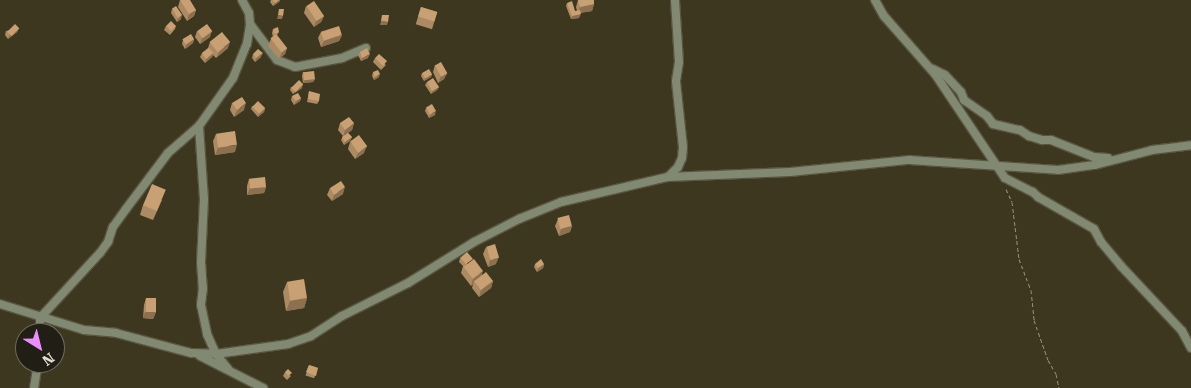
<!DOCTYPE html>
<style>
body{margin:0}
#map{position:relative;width:1191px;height:388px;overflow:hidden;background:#3d3720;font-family:"Roboto Serif",serif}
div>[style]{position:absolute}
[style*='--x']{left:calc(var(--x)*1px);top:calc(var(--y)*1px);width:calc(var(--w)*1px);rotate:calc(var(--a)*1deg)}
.path>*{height:1px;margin-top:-0.5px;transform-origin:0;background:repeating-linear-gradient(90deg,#96917f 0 4px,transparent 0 6.5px)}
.roads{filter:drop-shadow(1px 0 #5a5540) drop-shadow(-1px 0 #5a5540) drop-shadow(0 1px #5a5540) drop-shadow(0 -1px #5a5540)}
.minor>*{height:8px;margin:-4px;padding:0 4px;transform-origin:4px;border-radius:4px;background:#818972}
.wall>*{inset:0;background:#ac8a63;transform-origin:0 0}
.shaded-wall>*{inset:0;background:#8c7050}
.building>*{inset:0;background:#c8a073;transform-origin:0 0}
span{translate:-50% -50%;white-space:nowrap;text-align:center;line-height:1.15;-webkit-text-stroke:5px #211f15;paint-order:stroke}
.north{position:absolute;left:15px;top:323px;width:50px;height:50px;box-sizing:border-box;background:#211f15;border:1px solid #6d6b5f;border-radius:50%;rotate:144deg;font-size:14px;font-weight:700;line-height:20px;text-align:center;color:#e0ddcf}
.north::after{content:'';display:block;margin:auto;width:18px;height:22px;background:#eb8dfc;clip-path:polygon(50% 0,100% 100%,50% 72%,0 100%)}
</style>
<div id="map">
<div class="path">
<div style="--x:1006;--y:189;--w:14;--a:65"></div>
<div style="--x:1012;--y:202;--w:57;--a:83"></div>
<div style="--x:1019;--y:259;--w:33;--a:69"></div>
<div style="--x:1031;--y:290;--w:30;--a:84"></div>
<div style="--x:1034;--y:320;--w:42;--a:70.7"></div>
<div style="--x:1048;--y:360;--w:16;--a:60"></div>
<div style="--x:1056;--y:374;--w:14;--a:78"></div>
</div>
<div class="roads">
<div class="minor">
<div style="--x:875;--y:0;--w:18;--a:61"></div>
<div style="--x:884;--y:16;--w:77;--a:48.7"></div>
<div style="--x:935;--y:74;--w:125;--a:56.1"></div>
<div style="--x:1005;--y:178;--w:31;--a:27"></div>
<div style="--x:1033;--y:192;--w:7;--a:45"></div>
<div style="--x:1038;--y:197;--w:64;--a:29.7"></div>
<div style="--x:1094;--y:229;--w:15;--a:62"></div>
<div style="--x:1101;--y:242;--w:31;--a:50"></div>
<div style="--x:1121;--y:266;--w:89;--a:46.8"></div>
<div style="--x:1182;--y:331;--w:19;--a:62"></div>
<div style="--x:250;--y:24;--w:45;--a:53.1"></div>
<div style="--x:277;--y:60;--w:19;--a:21"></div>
<div style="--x:295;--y:67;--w:48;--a:-10.8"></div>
<div style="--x:342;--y:58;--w:26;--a:-23"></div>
<div style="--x:933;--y:69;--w:13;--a:27"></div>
<div style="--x:945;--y:75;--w:23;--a:47"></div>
<div style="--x:961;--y:92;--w:9;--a:69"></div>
<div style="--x:964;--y:100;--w:28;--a:35"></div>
<div style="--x:987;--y:116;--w:10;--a:53"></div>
<div style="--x:993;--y:124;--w:28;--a:13"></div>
<div style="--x:1020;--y:130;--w:11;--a:34"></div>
<div style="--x:1029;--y:136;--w:14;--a:17"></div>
<div style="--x:1042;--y:140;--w:9;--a:0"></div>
<div style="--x:1051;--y:140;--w:46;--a:21.6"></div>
<div style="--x:1094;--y:157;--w:14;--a:4"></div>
<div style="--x:199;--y:126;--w:73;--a:86.1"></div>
<div style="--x:204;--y:199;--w:63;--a:92.7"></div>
<div style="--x:201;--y:262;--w:26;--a:86"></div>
<div style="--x:203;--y:288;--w:17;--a:97"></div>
<div style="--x:201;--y:305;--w:30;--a:78"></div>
<div style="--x:207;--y:334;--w:22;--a:66"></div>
<div style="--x:216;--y:354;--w:19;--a:51"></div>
<div style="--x:668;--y:177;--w:122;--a:-2.3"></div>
<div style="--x:790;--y:172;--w:120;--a:-5.8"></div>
<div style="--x:909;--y:160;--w:149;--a:3.8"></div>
<div style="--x:1058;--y:170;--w:37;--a:-8"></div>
<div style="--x:1095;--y:165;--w:59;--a:-14.7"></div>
<div style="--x:1152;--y:150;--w:39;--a:-7"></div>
<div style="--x:0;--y:304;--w:88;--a:17.2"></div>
<div style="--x:84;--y:330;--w:32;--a:5"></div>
<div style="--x:116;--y:333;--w:78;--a:14.9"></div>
<div style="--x:191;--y:353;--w:25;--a:2"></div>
<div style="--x:216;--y:354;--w:73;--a:-7.9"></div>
<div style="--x:288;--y:344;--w:24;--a:-19"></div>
<div style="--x:311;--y:336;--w:37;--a:-33"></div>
<div style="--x:342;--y:316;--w:74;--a:-26.6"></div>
<div style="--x:408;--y:283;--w:78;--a:-31.8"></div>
<div style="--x:474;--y:242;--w:51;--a:-27.1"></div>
<div style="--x:519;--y:219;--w:45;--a:-22"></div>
<div style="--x:561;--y:202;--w:110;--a:-13.2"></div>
<div style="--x:668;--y:177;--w:14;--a:-45"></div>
<div style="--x:678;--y:167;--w:10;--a:-66"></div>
<div style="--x:682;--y:158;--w:11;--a:-85"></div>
<div style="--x:683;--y:147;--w:66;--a:-96.1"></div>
<div style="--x:676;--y:81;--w:19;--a:-81"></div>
<div style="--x:679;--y:62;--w:62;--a:-93.7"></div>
<div style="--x:40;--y:333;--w:15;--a:-90"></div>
<div style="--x:40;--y:318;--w:88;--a:-47.3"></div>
<div style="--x:100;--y:253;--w:14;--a:-54"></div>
<div style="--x:108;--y:242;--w:16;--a:-72"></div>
<div style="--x:113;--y:227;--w:22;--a:-54"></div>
<div style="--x:126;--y:209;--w:70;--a:-53.1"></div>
<div style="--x:168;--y:153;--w:41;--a:-41.1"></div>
<div style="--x:199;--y:126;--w:59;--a:-54.7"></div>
<div style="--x:233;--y:78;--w:37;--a:-68"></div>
<div style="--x:247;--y:44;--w:20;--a:-81"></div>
<div style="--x:250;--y:24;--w:11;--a:-95"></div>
<div style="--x:249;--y:13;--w:15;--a:-118"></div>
<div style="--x:200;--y:356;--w:71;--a:26.9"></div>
<div style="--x:34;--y:388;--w:25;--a:-81"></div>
</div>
</div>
<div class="wall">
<div style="clip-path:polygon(180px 0,196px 10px,194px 16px,187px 21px,178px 7px)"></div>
<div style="clip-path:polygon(271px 0,280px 0,279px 2px,273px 6px,270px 2px)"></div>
<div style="clip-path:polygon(578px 0,594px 4px,592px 11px,580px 13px,579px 18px,571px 19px,566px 6px,567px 3px,575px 11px,577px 11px,576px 7px)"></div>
<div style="clip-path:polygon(306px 6px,324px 16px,321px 22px,314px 27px,304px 13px)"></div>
<div style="left:421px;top:7px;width:17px;height:18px;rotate:17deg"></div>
<div style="clip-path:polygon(172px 9px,181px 19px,177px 22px,171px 13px)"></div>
<div style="clip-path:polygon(166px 26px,176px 26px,175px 29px,170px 35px,164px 30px)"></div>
<div style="clip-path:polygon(19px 28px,17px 32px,8px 39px,5px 35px,6px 31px)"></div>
<div style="clip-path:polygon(273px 29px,279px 32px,277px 35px,287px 48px,285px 54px,279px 59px,268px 46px,271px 39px,273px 37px,272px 33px)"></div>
<div style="clip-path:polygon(197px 31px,210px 37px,200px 44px,195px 37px)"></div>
<div style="clip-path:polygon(321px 32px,342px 35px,339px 41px,321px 47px,318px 38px)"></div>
<div style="clip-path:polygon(194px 39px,193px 43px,185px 49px,182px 44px,183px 40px)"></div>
<div style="clip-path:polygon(210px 42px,228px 48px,216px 58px,213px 55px,212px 57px,205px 63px,200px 57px,202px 53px,208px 48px)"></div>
<div style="clip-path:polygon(360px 52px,368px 58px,361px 61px,358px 55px)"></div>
<div style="clip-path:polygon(253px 54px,261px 57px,255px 62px,252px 58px)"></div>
<div style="clip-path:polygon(375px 58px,386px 65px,381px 70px,373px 62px)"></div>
<div style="clip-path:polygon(435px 65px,447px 73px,444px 79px,438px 83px,433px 72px)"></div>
<div style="clip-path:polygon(303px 72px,315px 79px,313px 82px,303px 83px,302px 76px)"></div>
<div style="clip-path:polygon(373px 72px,379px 77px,374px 80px,372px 76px)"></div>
<div style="clip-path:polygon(422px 73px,432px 74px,431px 77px,424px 81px,421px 76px)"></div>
<div style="clip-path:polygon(427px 82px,439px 87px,437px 90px,431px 94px,425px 85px)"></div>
<div style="clip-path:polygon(291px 87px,302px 88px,293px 94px,290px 90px)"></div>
<div style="clip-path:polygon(309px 91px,319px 101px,317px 104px,307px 102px)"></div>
<div style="clip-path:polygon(292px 96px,301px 98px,300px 101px,294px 105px,291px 100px)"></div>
<div style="clip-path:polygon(232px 103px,244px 110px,234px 117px,230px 110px)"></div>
<div style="clip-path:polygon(252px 106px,265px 108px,264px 112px,258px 117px,251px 109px)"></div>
<div style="clip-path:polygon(426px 108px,435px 115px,429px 118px,425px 111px)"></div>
<div style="clip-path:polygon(340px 123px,354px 123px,352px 130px,348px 133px,352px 137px,350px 141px,344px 145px,341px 140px,343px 136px,338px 130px)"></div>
<div style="clip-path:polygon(216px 134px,235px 152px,215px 155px,213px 141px)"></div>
<div style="clip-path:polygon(350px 142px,364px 153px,355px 159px,348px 149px)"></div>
<div style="clip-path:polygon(249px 179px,266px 187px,264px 193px,247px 195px,247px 186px)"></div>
<div style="clip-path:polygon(330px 188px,343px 194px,332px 201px,327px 195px)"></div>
<div style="clip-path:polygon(162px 200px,153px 220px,140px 215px,143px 205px)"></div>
<div style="clip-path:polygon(558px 219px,572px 226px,570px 232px,559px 236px,555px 226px)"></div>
<div style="clip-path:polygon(486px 247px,496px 264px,488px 267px,483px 254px)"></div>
<div style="clip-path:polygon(460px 258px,482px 275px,493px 281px,491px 288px,479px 297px,472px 288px,473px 284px,471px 286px,461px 273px,463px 266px,459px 262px)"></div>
<div style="clip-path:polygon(535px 264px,544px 264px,543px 268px,537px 272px,534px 267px)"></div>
<div style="clip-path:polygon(287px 282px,307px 298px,304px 308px,286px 311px,283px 292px)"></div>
<div style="clip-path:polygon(146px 298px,156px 312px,153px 319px,143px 318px,144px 305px)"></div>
<div style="left:309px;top:365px;width:9px;height:11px;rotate:18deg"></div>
<div style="clip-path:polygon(285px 372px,291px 376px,287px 380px,283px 376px)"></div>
</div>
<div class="shaded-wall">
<div style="clip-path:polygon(279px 0,280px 0,279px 2px,273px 6px,275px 3px)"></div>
<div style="clip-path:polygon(594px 4px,592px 11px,577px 13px,580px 7px)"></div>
<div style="clip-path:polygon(196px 10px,194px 16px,187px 21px,189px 14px)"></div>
<div style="clip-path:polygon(581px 14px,579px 18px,571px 19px,572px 16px)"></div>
<div style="clip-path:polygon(182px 15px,181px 19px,177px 22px,178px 18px)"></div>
<div style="clip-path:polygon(278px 15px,283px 16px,282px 19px,277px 19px)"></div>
<div style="clip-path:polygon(324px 16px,321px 22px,314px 27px,316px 21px)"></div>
<div style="clip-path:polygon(381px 21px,388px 22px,387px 25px,380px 25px)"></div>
<div style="clip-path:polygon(19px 28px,17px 32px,8px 39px,9px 36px)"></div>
<div style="clip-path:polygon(212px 31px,210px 37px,200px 44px,202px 38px)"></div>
<div style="clip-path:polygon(342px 35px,339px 41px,321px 47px,324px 41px)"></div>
<div style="clip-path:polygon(194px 39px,193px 43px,185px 49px,186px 45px)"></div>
<div style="clip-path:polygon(230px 42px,228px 48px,216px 58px,219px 52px)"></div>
<div style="clip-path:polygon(287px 48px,285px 54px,279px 59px,282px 52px)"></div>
<div style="clip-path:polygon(213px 53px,212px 57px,205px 63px,206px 59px)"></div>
<div style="clip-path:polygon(263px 53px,261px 57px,255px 62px,256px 58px)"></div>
<div style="clip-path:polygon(370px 54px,368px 58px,361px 61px,362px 58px)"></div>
<div style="clip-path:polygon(447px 73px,444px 79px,438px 83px,441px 76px)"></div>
<div style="clip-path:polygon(380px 74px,379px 77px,374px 80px,375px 77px)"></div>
<div style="clip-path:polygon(432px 74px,431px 77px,424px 81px,425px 78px)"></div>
<div style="clip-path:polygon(315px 79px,313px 82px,303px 83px,304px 80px)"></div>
<div style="clip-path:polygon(303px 84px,302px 88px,293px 94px,295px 91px)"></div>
<div style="clip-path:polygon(439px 87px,437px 90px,431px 94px,432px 91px)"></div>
<div style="clip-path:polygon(301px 98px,300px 101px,294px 105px,296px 101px)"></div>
<div style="clip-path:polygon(246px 103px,244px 110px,234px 117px,237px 110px)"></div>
<div style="clip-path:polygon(265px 108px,264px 112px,258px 117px,259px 113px)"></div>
<div style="clip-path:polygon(436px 111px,435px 115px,429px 118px,430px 115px)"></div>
<div style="clip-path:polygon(354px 123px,352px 130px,343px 137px,345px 130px)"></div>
<div style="clip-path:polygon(352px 137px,350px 141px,344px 145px,345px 142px)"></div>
<div style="clip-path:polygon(237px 145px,235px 152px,215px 155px,218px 148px)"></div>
<div style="clip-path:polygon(367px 146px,364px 153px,355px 159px,358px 153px)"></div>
<div style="clip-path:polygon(266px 187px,264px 193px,247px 195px,250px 188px)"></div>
<div style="clip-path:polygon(345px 187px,343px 194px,332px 201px,334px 195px)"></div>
<div style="clip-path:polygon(572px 226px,570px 232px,559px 236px,561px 229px)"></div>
<div style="clip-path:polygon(499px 257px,496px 264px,488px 267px,490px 260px)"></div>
<div style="clip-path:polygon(544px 264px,543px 268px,537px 272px,538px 268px)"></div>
<div style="clip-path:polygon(483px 271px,481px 278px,474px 281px,473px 284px,471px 286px,473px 279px)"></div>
<div style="clip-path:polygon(493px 281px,491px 288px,479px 297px,481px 290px)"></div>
<div style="clip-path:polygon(307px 298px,304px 308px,286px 311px,290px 301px)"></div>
<div style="clip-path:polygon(145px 312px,156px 312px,153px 319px,143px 318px)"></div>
</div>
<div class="building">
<div style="clip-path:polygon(180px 0,190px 0,196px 10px,189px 14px)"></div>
<div style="clip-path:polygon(273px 0,279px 0,275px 3px)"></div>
<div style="clip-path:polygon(578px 0,594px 0,594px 4px,580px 7px)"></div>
<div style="left:314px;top:1px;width:18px;height:9px;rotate:56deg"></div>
<div style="clip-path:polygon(572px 1px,575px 11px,580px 10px,581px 14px,572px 16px,567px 3px)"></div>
<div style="left:176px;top:6px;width:11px;height:5px;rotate:56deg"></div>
<div style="left:421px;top:7px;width:17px;height:10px;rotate:17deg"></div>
<div style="clip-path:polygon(279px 9px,284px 9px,283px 16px,278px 15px)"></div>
<div style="clip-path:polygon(382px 15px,389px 15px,388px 22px,381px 21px)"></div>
<div style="left:171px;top:21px;width:7px;height:7px;rotate:45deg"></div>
<div style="left:15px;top:24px;width:6px;height:11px;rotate:45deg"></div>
<div style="left:207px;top:24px;width:9px;height:12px;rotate:54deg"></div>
<div style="left:339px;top:26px;width:9px;height:19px;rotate:72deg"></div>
<div style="clip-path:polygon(278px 27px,279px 32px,274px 34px,273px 29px)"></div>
<div style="left:222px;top:32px;width:13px;height:16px;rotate:51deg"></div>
<div style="left:191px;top:34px;width:6px;height:10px;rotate:59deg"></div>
<div style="left:276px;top:34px;width:18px;height:7px;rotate:52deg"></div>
<div style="clip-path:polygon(209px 48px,213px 53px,206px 59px,202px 53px)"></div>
<div style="clip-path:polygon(367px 48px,370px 54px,362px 58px,360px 52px)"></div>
<div style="clip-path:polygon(258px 49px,263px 53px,256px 58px,253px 54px)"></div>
<div style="clip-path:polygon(379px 54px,387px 61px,383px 66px,375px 58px)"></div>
<div style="left:441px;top:62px;width:13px;height:7px;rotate:61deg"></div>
<div style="left:429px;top:69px;width:6px;height:8px;rotate:59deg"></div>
<div style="clip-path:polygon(378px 70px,380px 74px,375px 77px,373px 72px)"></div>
<div style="left:314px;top:71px;width:8px;height:11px;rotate:83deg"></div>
<div style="clip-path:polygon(433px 78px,439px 87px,432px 91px,427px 82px)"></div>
<div style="left:299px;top:80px;width:6px;height:11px;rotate:45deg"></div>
<div style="clip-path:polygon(309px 91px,320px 94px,319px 101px,308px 99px)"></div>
<div style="clip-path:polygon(298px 93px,301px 98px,296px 101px,292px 96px)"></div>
<div style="clip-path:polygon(242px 97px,246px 103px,237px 110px,232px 103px)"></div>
<div style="left:258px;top:101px;width:10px;height:8px;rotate:45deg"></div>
<div style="left:432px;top:104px;width:8px;height:7px;rotate:60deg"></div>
<div style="clip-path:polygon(349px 117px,354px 123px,345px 130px,340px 123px)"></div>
<div style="left:235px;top:131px;width:14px;height:19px;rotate:82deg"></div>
<div style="clip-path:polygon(348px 133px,352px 137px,345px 142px,342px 137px)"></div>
<div style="left:359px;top:135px;width:14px;height:11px;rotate:54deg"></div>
<div style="left:265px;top:177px;width:10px;height:16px;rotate:84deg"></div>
<div style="clip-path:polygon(341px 181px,345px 187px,334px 195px,330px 188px)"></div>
<div style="left:152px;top:184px;width:15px;height:23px;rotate:23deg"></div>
<div style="left:569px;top:215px;width:11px;height:12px;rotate:75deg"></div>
<div style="left:495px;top:244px;width:14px;height:9px;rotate:73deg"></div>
<div style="clip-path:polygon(467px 252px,473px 259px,466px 264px,460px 258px)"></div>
<div style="left:474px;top:259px;width:15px;height:13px;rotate:53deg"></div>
<div style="clip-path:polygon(541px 259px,544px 264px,538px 268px,535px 264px)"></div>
<div style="left:486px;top:272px;width:11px;height:15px;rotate:52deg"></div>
<div style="left:304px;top:279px;width:19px;height:17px;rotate:81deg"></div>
<div style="left:146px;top:298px;width:10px;height:14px"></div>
<div style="clip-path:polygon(309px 365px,318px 368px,316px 376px,306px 372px)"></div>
<div style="clip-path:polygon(288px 369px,292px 373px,288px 376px,285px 372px)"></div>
</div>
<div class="north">N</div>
</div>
